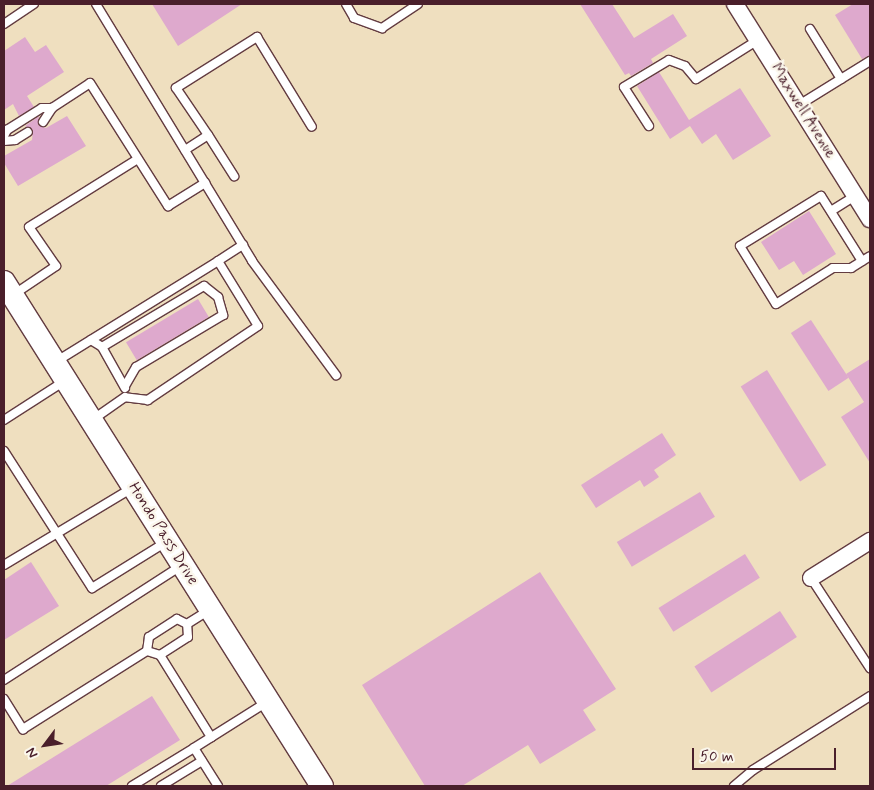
<!DOCTYPE html>
<style>
body{margin:0}
#map{position:relative;width:874px;height:790px;overflow:hidden;background:#efdfbf;font-family:Mynerve,sans-serif}
div>[style]{position:absolute}
[style*='--x']{left:calc(var(--x)*1px);top:calc(var(--y)*1px);width:calc(var(--w)*1px);rotate:calc(var(--a)*1deg)}
.building>*{inset:0;background:#dea9cd;transform-origin:0 0}
.roads{filter:drop-shadow(1px 0 #633c41) drop-shadow(-1px 0 #633c41) drop-shadow(0 1px #633c41) drop-shadow(0 -1px #633c41)}
.service>*{height:8px;margin:-4px;padding:0 4px;transform-origin:4px;border-radius:4px;background:#fff}
.minor>*{height:16px;margin:-8px;padding:0 8px;transform-origin:8px;border-radius:8px;background:#fff}
.secondary>*{height:22px;margin:-11px;padding:0 11px;transform-origin:11px;border-radius:11px;background:#fff}
span{translate:-50% -50%;white-space:nowrap;text-align:center;line-height:1.15;-webkit-text-stroke:5px #fbf7ec;paint-order:stroke}
.street-label{font-size:16px;color:#4a1f2b}
.frame{position:absolute;inset:0;border:5px solid #4a1f2b;pointer-events:none}
.north{position:absolute;left:20px;top:720px;width:50px;height:50px;-webkit-text-stroke:4px #fbf7ec;paint-order:stroke;rotate:239deg;font-size:14px;font-weight:700;line-height:20px;text-align:center;color:#4a1f2b}
.north::after{content:'';display:block;margin:auto;width:18px;height:22px;background:#4a1f2b;clip-path:polygon(50% 0,100% 100%,50% 72%,0 100%)}
.scale{position:absolute;left:692px;top:748px;width:144px;height:22px;box-sizing:border-box;border:2px solid #4a1f2b;border-top:0;padding-left:6px;font-size:15px;line-height:18px;white-space:nowrap;color:#4a1f2b;-webkit-text-stroke:4px #fbf7ec;paint-order:stroke}
</style>
<div id="map">
<div class="building">
<div style="clip-path:polygon(152px 4px,242px 4px,178px 46px)"></div>
<div style="clip-path:polygon(580px 4px,612px 4px,634px 38px,673px 14px,687px 36px,651px 59px,653px 63px,631px 76px,629px 73px,625px 75px)"></div>
<div style="clip-path:polygon(853px 4px,870px 4px,870px 55px,862px 59px,835px 15px)"></div>
<div style="clip-path:polygon(25px 37px,35px 52px,46px 45px,64px 72px,27px 96px,34px 107px,19px 116px,13px 104px,4px 110px,4px 51px)"></div>
<div style="clip-path:polygon(659px 72px,689px 120px,740px 88px,771px 136px,733px 160px,716px 134px,702px 144px,690px 126px,670px 139px,637px 86px)"></div>
<div style="clip-path:polygon(39px 116px,38px 125px,46px 128px,67px 116px,86px 146px,18px 186px,4px 163px,4px 156px,32px 140px,33px 130px,25px 126px)"></div>
<div style="clip-path:polygon(809px 211px,836px 254px,803px 275px,794px 261px,779px 270px,761px 242px)"></div>
<div style="left:198px;top:299px;width:21px;height:84px;rotate:59deg"></div>
<div style="left:811px;top:320px;width:69px;height:24px;rotate:57deg"></div>
<div style="clip-path:polygon(870px 359px,870px 463px,841px 417px,864px 402px,846px 374px)"></div>
<div style="left:767px;top:370px;width:112px;height:31px;rotate:58deg"></div>
<div style="clip-path:polygon(662px 433px,676px 455px,654px 470px,659px 477px,644px 487px,640px 480px,596px 508px,581px 485px)"></div>
<div style="left:700px;top:492px;width:29px;height:97px;rotate:59deg"></div>
<div style="left:745px;top:554px;width:28px;height:102px;rotate:58deg"></div>
<div style="clip-path:polygon(31px 562px,59px 606px,4px 640px,4px 580px)"></div>
<div style="clip-path:polygon(540px 572px,616px 689px,583px 710px,596px 730px,540px 764px,528px 745px,462px 786px,425px 786px,362px 685px)"></div>
<div style="left:780px;top:611px;width:31px;height:102px;rotate:57deg"></div>
<div style="clip-path:polygon(152px 696px,180px 740px,106px 786px,7px 786px)"></div>
</div>
<div class="roads">
<div class="service">
<div style="--x:96;--y:4;--w:301;--a:58.7"></div>
<div style="--x:252;--y:261;--w:142;--a:53.6"></div>
<div style="--x:346;--y:4;--w:16;--a:60"></div>
<div style="--x:354;--y:18;--w:30;--a:20"></div>
<div style="--x:382;--y:28;--w:43;--a:-33.7"></div>
<div style="--x:4;--y:24;--w:36;--a:-34"></div>
<div style="--x:810;--y:29;--w:59;--a:58.2"></div>
<div style="--x:799;--y:105;--w:84;--a:-31.8"></div>
<div style="--x:43;--y:122;--w:17;--a:-57"></div>
<div style="--x:649;--y:126;--w:46;--a:-122.7"></div>
<div style="--x:624;--y:87;--w:52;--a:-31"></div>
<div style="--x:669;--y:60;--w:17;--a:21"></div>
<div style="--x:685;--y:66;--w:17;--a:50"></div>
<div style="--x:696;--y:79;--w:73;--a:-32.2"></div>
<div style="--x:208;--y:135;--w:57;--a:-124.2"></div>
<div style="--x:176;--y:88;--w:96;--a:-32.2"></div>
<div style="--x:257;--y:37;--w:105;--a:58.6"></div>
<div style="--x:4;--y:136;--w:7;--a:-63"></div>
<div style="--x:7;--y:130;--w:41;--a:-32.2"></div>
<div style="--x:42;--y:108;--w:10;--a:0"></div>
<div style="--x:52;--y:108;--w:45;--a:-33.3"></div>
<div style="--x:90;--y:83;--w:146;--a:57.6"></div>
<div style="--x:168;--y:206;--w:44;--a:-31.9"></div>
<div style="--x:4;--y:141;--w:11;--a:-5"></div>
<div style="--x:15;--y:140;--w:15;--a:-32"></div>
<div style="--x:185;--y:150;--w:27;--a:-33"></div>
<div style="--x:208;--y:135;--w:49;--a:57.6"></div>
<div style="--x:831;--y:211;--w:28;--a:-32"></div>
<div style="--x:218;--y:261;--w:30;--a:-33"></div>
<div style="--x:862;--y:261;--w:77;--a:-122.2"></div>
<div style="--x:821;--y:196;--w:95;--a:148.3"></div>
<div style="--x:740;--y:246;--w:68;--a:58.2"></div>
<div style="--x:776;--y:304;--w:67;--a:-32.3"></div>
<div style="--x:833;--y:268;--w:18;--a:0"></div>
<div style="--x:851;--y:268;--w:22;--a:-32"></div>
<div style="--x:13;--y:295;--w:52;--a:-34"></div>
<div style="--x:56;--y:266;--w:47;--a:-124.7"></div>
<div style="--x:29;--y:227;--w:128;--a:-32"></div>
<div style="--x:91;--y:340;--w:13;--a:32"></div>
<div style="--x:102;--y:347;--w:47;--a:60.7"></div>
<div style="--x:102;--y:347;--w:119;--a:-30.9"></div>
<div style="--x:204;--y:286;--w:18;--a:38"></div>
<div style="--x:218;--y:297;--w:19;--a:74"></div>
<div style="--x:223;--y:315;--w:101;--a:149.1"></div>
<div style="--x:136;--y:367;--w:22;--a:120"></div>
<div style="--x:57;--y:361;--w:190;--a:-31.8"></div>
<div style="--x:218;--y:261;--w:76;--a:58.4"></div>
<div style="--x:258;--y:326;--w:133;--a:146.1"></div>
<div style="--x:148;--y:400;--w:23;--a:-173"></div>
<div style="--x:125;--y:397;--w:39;--a:145"></div>
<div style="--x:4;--y:420;--w:70;--a:-32.8"></div>
<div style="--x:4;--y:451;--w:163;--a:57.3"></div>
<div style="--x:92;--y:588;--w:87;--a:-31.9"></div>
<div style="--x:4;--y:565;--w:149;--a:-31"></div>
<div style="--x:811;--y:578;--w:108;--a:56.8"></div>
<div style="--x:187;--y:624;--w:26;--a:-32"></div>
<div style="--x:147;--y:651;--w:14;--a:17"></div>
<div style="--x:160;--y:655;--w:33;--a:-33"></div>
<div style="--x:188;--y:637;--w:13;--a:-94"></div>
<div style="--x:147;--y:651;--w:14;--a:-82"></div>
<div style="--x:149;--y:637;--w:33;--a:-33"></div>
<div style="--x:177;--y:619;--w:11;--a:27"></div>
<div style="--x:160;--y:655;--w:97;--a:58.1"></div>
<div style="--x:4;--y:680;--w:211;--a:-32.8"></div>
<div style="--x:4;--y:699;--w:36;--a:58"></div>
<div style="--x:23;--y:729;--w:146;--a:-32.2"></div>
<div style="--x:132;--y:786;--w:73;--a:-31.5"></div>
<div style="--x:161;--y:786;--w:48;--a:-31.4"></div>
<div style="--x:218;--y:786;--w:45;--a:-122.3"></div>
<div style="--x:194;--y:748;--w:86;--a:-32.2"></div>
<div style="--x:734;--y:786;--w:25;--a:-40"></div>
<div style="--x:753;--y:770;--w:138;--a:-32.3"></div>
</div>
<div class="minor">
<div style="--x:735;--y:4;--w:254;--a:57.9"></div>
<div style="--x:811;--y:578;--w:70;--a:-32.1"></div>
</div>
<div class="secondary">
<div style="--x:4;--y:282;--w:596;--a:57.75"></div>
</div>
</div>
<div class="street-label">
<span style="left:803px;top:111px;rotate:58deg">Maxwell Avenue</span>
<span style="left:163px;top:534px;rotate:58deg">Hondo Pass Drive</span>
</div>
<div class="frame"></div>
<div class="north">N</div>
<div class="scale">50 m</div>
</div>
